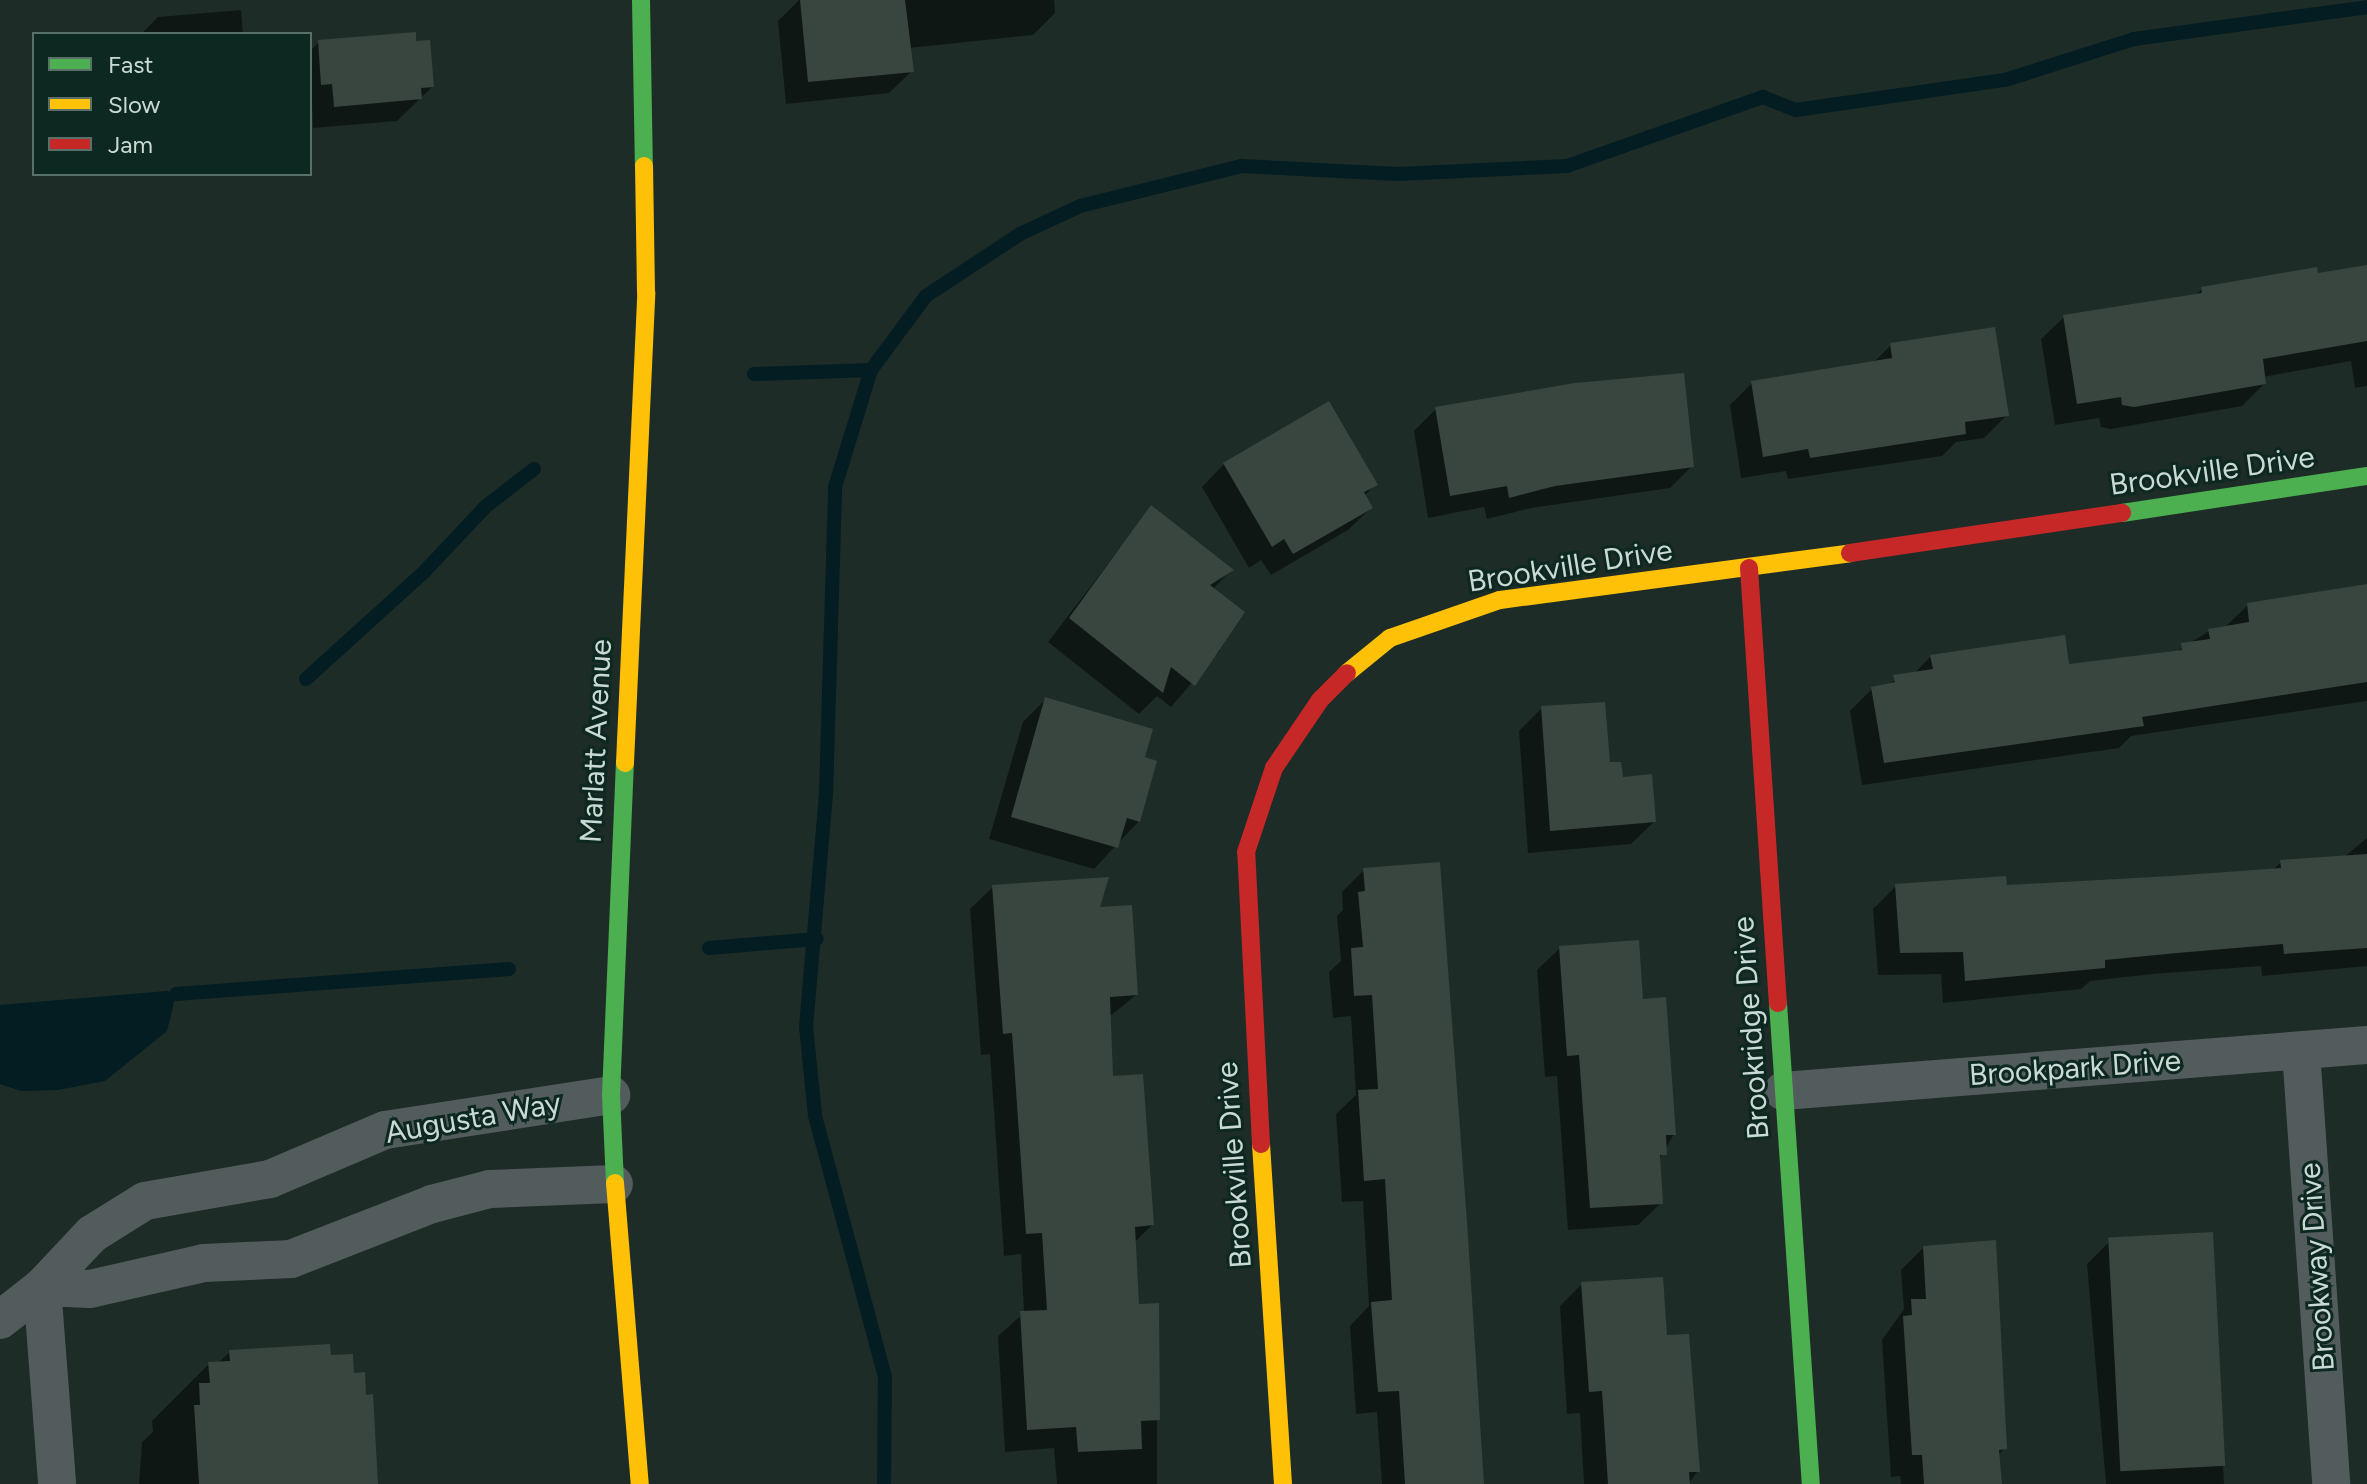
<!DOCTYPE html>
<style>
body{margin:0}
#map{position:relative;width:2367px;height:1484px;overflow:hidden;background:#1d2c27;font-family:Figtree,sans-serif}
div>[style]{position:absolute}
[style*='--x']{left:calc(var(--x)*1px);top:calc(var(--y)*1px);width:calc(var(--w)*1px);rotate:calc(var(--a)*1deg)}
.water>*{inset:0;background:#041d22}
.shadow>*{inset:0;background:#0007}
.stream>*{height:14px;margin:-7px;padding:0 7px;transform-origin:7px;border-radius:7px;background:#041d22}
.building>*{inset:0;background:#38463f;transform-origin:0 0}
.street>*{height:38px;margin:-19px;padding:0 19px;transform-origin:19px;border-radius:19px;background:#535c5c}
.fast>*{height:18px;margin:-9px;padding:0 9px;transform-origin:9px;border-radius:9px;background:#4caf50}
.slow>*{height:18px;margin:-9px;padding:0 9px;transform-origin:9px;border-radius:9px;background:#ffc107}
.jam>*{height:18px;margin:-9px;padding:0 9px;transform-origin:9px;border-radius:9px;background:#c62828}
span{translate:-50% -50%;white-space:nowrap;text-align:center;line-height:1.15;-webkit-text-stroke:6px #0d2821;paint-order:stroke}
.street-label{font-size:30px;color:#cad9d4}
.legend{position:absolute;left:32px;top:32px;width:280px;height:144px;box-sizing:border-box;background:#0d2821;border:2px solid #596f69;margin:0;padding:10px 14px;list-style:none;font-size:24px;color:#cad9d4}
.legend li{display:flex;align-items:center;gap:16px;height:40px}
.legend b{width:40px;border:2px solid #596f69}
</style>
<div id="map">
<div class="water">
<div style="clip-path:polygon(167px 991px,176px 994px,167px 1031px,105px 1081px,58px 1090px,21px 1091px,0 1084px,0 1005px)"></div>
</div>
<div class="shadow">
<div style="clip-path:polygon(799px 0,1054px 0,1055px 13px,1033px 35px,909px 48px,912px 71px,889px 93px,786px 104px,778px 21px)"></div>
<div style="clip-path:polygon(241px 10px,243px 34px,141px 34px,158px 17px)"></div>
<div style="clip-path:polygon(319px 42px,415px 44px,432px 87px,397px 121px,313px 128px,310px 51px)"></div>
<div style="clip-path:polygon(2367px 267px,2367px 386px,2355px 388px,2351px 361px,2263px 377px,2264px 384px,2242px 406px,2111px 429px,2101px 427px,2099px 418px,2055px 425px,2041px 339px,2064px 317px,2194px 297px,2202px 289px)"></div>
<div style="clip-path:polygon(1891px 345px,2007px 415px,1984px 438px,1956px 442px,1942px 456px,1788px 479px,1786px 471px,1741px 478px,1730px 405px,1752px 383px,1873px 363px)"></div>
<div style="clip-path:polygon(1436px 409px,1692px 466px,1670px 488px,1531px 508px,1487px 519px,1484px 507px,1428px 518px,1414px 431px)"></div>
<div style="clip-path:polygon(1224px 464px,1376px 484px,1364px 496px,1371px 508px,1348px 530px,1271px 575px,1261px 560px,1249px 568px,1202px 487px)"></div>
<div style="clip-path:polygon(1151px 508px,1231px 570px,1213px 589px,1220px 650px,1171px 707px,1157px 696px,1139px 714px,1048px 642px)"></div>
<div style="clip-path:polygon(2367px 586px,2367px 701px,2131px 736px,2119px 748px,1862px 785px,1850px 711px,1872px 689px,1914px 674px,1931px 656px,2068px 666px,2174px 653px,2209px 631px,2225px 627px,2248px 605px)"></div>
<div style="clip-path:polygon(1045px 700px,1142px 759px,1139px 821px,1094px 869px,989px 839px,1023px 722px)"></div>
<div style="clip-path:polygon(1542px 708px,1608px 764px,1654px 822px,1631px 844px,1528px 853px,1519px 731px)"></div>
<div style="clip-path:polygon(2367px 838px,2367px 966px,2262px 976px,2261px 966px,2153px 974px,2090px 981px,2081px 989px,1943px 1003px,1941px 974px,1878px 975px,1873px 909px,1896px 886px,2005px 887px,2272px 871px,2281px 862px,2344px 857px)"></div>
<div style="clip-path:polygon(1364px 870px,1482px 1484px,1382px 1484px,1377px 1412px,1356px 1414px,1350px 1326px,1369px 1306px,1363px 1201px,1342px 1202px,1336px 1114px,1356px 1095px,1351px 1016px,1333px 1018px,1329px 972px,1341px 961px,1337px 916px,1343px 910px,1342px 892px)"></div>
<div style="clip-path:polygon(993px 887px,1097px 909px,1136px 995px,1109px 1017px,1111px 1078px,1152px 1225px,1134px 1243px,1138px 1306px,1157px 1305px,1157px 1484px,1057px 1484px,1054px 1448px,1005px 1452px,998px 1336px,1024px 1313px,1021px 1254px,1004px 1256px,990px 1054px,981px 1055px,970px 909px)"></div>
<div style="clip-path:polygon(1560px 948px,1641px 1001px,1674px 1134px,1658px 1162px,1661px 1203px,1638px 1225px,1568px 1230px,1557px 1076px,1545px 1077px,1537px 970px)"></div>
<div style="clip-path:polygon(2211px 1234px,2224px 1484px,2106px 1484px,2087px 1264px,2109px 1242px)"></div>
<div style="clip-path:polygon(1923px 1248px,2005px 1448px,1997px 1456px,2000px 1484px,1901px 1484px,1900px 1476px,1891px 1477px,1882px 1340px,1904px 1309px,1901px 1270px)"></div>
<div style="clip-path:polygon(1582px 1284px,1698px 1471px,1688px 1484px,1584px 1484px,1580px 1413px,1567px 1414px,1560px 1306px)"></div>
<div style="clip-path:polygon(230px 1352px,329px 1357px,352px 1375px,376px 1484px,139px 1484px,142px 1442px,153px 1432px,152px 1421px,209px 1364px,218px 1363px)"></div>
</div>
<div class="stream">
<div style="--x:754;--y:374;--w:117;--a:-2"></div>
<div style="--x:306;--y:679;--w:161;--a:-42.2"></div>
<div style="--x:425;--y:571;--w:88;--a:-46.8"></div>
<div style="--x:485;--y:507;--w:62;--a:-37.8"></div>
<div style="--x:709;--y:948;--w:108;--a:-4.8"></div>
<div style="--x:176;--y:994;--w:334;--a:-4.3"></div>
<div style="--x:884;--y:1484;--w:107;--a:-89.5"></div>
<div style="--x:885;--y:1377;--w:271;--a:-105"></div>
<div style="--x:815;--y:1115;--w:88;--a:-95.8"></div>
<div style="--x:806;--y:1027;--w:233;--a:-85.1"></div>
<div style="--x:826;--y:795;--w:308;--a:-88.3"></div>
<div style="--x:835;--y:487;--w:122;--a:-72.9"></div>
<div style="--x:871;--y:370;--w:92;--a:-53.4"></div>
<div style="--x:926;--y:296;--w:113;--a:-33.4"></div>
<div style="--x:1020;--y:234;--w:66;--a:-25"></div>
<div style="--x:1080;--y:206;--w:167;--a:-13.9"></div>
<div style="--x:1242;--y:166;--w:156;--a:2.9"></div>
<div style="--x:1398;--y:174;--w:169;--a:-2.7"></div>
<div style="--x:1567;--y:166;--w:208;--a:-19.4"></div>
<div style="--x:1763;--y:97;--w:35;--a:22"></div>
<div style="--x:1796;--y:110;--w:211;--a:-8.2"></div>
<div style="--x:2005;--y:80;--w:135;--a:-17.6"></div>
<div style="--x:2134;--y:39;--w:235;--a:-7.8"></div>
</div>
<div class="building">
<div style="clip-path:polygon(800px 0,905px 0,914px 72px,808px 82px)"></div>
<div style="clip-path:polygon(416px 32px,416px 41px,430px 40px,434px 87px,421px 88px,422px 99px,334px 107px,332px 84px,321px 85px,318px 40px)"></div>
<div style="clip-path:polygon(2367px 265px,2367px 341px,2263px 359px,2266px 384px,2134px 407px,2122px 405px,2121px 397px,2077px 404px,2063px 315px,2202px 293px,2201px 287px,2317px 267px,2318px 273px)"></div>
<div style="clip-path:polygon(1995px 327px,2009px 416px,1965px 422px,1966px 434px,1810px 458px,1808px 449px,1763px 457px,1751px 381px,1892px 358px,1890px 343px)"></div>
<div style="clip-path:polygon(1684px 373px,1694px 467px,1555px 486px,1509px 498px,1507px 486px,1450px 496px,1435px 407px,1575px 383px)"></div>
<div style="clip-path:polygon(1329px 401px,1378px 485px,1364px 492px,1373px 508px,1293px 554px,1284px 539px,1272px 547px,1223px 463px)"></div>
<div style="clip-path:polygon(1151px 505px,1234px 570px,1210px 585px,1245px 612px,1195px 686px,1171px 667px,1163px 693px,1069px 618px)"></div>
<div style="clip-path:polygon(2367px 584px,2367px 682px,2142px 717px,2144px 726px,1884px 763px,1871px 687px,1895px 682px,1893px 675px,1933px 669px,1930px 655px,2065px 635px,2069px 664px,2182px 650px,2181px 643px,2210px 639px,2208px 629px,2249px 622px,2247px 603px)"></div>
<div style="clip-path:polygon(1045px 697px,1153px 729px,1145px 757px,1157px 761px,1140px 822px,1127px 818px,1118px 848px,1011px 817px)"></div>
<div style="clip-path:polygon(1605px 702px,1610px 762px,1621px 762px,1623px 777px,1652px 774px,1656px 822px,1550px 831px,1541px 706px)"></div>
<div style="clip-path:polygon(2367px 854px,2367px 948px,2284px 954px,2283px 944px,2177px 953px,2105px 960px,2105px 968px,1965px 981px,1963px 952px,1900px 953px,1895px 884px,2006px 876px,2007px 885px,2171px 876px,2281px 868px,2280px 860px)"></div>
<div style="clip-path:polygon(1440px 862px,1467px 1222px,1484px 1484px,1405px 1484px,1399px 1391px,1378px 1392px,1374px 1344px,1371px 1302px,1392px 1300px,1385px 1179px,1364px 1181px,1358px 1090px,1378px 1089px,1372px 995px,1354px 996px,1351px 948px,1363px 947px,1358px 892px,1365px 891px,1363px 868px)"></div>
<div style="clip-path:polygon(1109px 877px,1100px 907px,1132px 905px,1138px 995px,1110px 997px,1113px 1076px,1143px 1074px,1154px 1225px,1135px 1227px,1139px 1304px,1159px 1303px,1160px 1420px,1141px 1421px,1142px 1449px,1078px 1452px,1076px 1427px,1027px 1430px,1020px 1311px,1047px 1310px,1042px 1233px,1026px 1234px,1012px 1033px,1003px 1034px,992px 885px)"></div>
<div style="clip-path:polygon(1639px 940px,1643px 999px,1666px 997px,1676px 1135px,1666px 1135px,1667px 1155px,1660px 1155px,1663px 1204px,1590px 1208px,1579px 1055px,1567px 1056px,1559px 946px)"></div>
<div style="left:2213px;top:1232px;width:234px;height:105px;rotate:87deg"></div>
<div style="clip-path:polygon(1996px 1240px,2007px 1449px,1999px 1450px,2002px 1484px,1924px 1484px,1922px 1455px,1912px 1455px,1903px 1316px,1912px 1315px,1911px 1299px,1926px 1299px,1923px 1246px)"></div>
<div style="clip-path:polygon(1663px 1277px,1667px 1335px,1689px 1334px,1700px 1472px,1689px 1472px,1690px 1484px,1608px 1484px,1602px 1391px,1589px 1392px,1581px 1282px)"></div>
<div style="clip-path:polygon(330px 1344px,331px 1355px,353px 1354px,354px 1373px,365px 1372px,366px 1395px,373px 1394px,378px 1484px,199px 1484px,194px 1405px,200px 1405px,199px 1383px,210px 1383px,208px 1362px,230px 1361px,229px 1350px)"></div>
</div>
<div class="street">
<div style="--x:2301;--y:1051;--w:434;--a:86"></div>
<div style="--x:1783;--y:1091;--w:586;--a:-4.5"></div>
<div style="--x:42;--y:1287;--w:48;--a:2.4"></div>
<div style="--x:90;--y:1289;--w:117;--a:-12.8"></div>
<div style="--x:204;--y:1263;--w:87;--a:-2.6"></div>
<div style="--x:291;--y:1259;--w:151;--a:-21.3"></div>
<div style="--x:432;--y:1204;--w:60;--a:-14.5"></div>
<div style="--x:490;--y:1189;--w:124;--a:-2.3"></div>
<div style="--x:42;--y:1287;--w:198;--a:85.6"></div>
<div style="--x:0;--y:1320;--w:53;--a:-38.2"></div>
<div style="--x:42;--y:1287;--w:73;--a:-46.7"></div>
<div style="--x:92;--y:1234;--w:62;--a:-31.9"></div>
<div style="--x:145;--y:1201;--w:127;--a:-10"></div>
<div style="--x:270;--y:1179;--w:125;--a:-23.1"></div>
<div style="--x:385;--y:1130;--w:229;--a:-8.8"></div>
</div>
<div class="fast">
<div style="--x:641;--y:0;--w:166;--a:89"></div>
<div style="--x:2122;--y:513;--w:248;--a:-8.6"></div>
<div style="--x:1778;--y:1003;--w:482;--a:86.1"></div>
<div style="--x:615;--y:1183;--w:88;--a:-92.6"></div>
<div style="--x:611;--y:1095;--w:332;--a:-87.6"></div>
</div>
<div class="slow">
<div style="--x:1347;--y:673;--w:55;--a:-39.1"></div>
<div style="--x:1390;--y:638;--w:116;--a:-19.1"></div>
<div style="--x:1500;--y:600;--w:353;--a:-7.6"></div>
<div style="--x:625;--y:763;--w:471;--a:-87.4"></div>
<div style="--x:646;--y:292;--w:126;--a:-90.9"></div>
<div style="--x:1261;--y:1144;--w:341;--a:86.3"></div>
<div style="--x:615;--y:1183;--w:302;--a:85.3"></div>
</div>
<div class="jam">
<div style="--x:1850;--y:553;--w:275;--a:-8.4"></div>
<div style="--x:1749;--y:568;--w:436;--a:86.2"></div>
<div style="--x:1261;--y:1144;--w:292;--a:-92.9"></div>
<div style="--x:1246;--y:852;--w:89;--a:-71.6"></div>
<div style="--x:1274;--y:768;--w:82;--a:-55.9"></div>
<div style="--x:1320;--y:700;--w:38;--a:-45"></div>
</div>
<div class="street-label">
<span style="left:2212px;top:471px;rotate:-8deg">Brookville Drive</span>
<span style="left:1570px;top:566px;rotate:-9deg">Brookville Drive</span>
<span style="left:596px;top:741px;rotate:-87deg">Marlatt Avenue</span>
<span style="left:1751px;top:1028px;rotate:-94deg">Brookridge Drive</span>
<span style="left:2075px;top:1068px;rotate:-4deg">Brookpark Drive</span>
<span style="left:473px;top:1118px;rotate:-10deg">Augusta Way</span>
<span style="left:1234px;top:1165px;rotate:-94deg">Brookville Drive</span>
<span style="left:2317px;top:1267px;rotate:-94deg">Brookway Drive</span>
</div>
<ul class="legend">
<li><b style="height:10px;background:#4caf50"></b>Fast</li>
<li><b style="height:10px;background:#ffc107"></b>Slow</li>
<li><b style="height:10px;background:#c62828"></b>Jam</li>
</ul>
</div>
